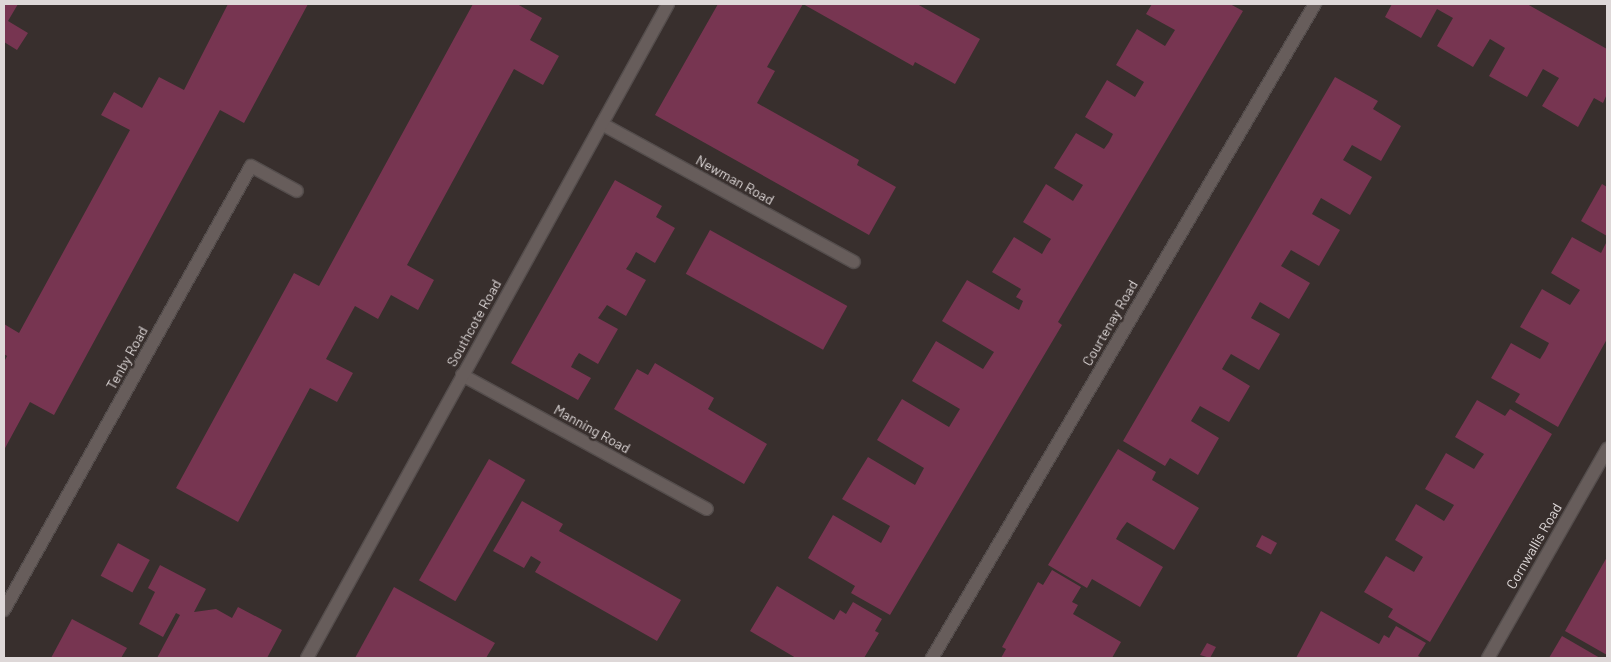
<!DOCTYPE html>
<style>
body{margin:0}
#map{position:relative;width:1611px;height:662px;overflow:hidden;background:#382f2d;font-family:Barlow,sans-serif}
div>[style]{position:absolute}
[style*='--x']{left:calc(var(--x)*1px);top:calc(var(--y)*1px);width:calc(var(--w)*1px);rotate:calc(var(--a)*1deg)}
.building>*{inset:0;background:#773551;transform-origin:0 0}
.roads{filter:drop-shadow(1px 0 #544d4c) drop-shadow(-1px 0 #544d4c) drop-shadow(0 1px #544d4c) drop-shadow(0 -1px #544d4c)}
.service>*{height:12px;margin:-6px;padding:0 6px;transform-origin:6px;border-radius:6px;background:#675d5b}
.minor>*{height:12px;margin:-6px;padding:0 6px;transform-origin:6px;border-radius:6px;background:#675d5b}
span{translate:-50% -50%;white-space:nowrap;text-align:center;line-height:1.15;-webkit-text-stroke:5px #382f2d;paint-order:stroke}
.street-label{font-size:14px;color:#ded8d8}
.frame{position:absolute;inset:0;border:5px solid #ded8d8;pointer-events:none}
</style>
<div id="map">
<div class="building">
<div style="clip-path:polygon(4px 4px,18px 4px,8px 21px,28px 33px,17px 50px,4px 42px)"></div>
<div style="clip-path:polygon(228px 4px,308px 4px,244px 123px,220px 110px,54px 415px,30px 402px,4px 450px,4px 362px,7px 356px,4px 354px,4px 324px,19px 333px,130px 130px,101px 115px,114px 92px,142px 108px,159px 77px,184px 90px)"></div>
<div style="clip-path:polygon(473px 4px,517px 4px,542px 18px,530px 40px,559px 56px,543px 85px,514px 69px,407px 265px,434px 280px,418px 310px,391px 295px,378px 319px,355px 306px,326px 359px,353px 373px,337px 402px,310px 388px,238px 522px,176px 488px,294px 273px,319px 286px)"></div>
<div style="clip-path:polygon(718px 4px,917px 4px,980px 39px,955px 84px,915px 62px,913px 66px,803px 4px,767px 67px,775px 71px,757px 103px,859px 160px,857px 165px,896px 187px,869px 235px,655px 115px)"></div>
<div style="clip-path:polygon(1152px 4px,1230px 4px,1243px 11px,1058px 322px,1062px 325px,890px 615px,851px 593px,855px 586px,808px 558px,833px 515px,881px 543px,890px 526px,842px 499px,868px 457px,915px 485px,924px 468px,877px 440px,902px 399px,949px 427px,960px 409px,912px 381px,936px 341px,983px 369px,994px 352px,942px 321px,967px 280px,1019px 310px,1023px 301px,1016px 297px,1021px 289px,992px 272px,1014px 237px,1042px 254px,1047px 245px,1051px 239px,1023px 222px,1046px 184px,1073px 201px,1083px 185px,1054px 168px,1076px 133px,1104px 149px,1109px 142px,1113px 134px,1085px 117px,1107px 80px,1135px 97px,1144px 82px,1116px 65px,1137px 29px,1165px 46px,1175px 30px,1146px 14px)"></div>
<div style="clip-path:polygon(1392px 4px,1527px 4px,1607px 49px,1607px 94px,1603px 103px,1594px 98px,1578px 127px,1542px 106px,1559px 78px,1543px 69px,1527px 97px,1489px 76px,1505px 48px,1490px 39px,1473px 67px,1437px 46px,1453px 18px,1437px 9px,1421px 38px,1385px 17px)"></div>
<div style="clip-path:polygon(1335px 77px,1378px 101px,1373px 109px,1401px 126px,1381px 161px,1352px 145px,1343px 160px,1372px 177px,1350px 215px,1321px 198px,1312px 214px,1340px 230px,1319px 266px,1291px 250px,1281px 266px,1310px 283px,1289px 319px,1260px 302px,1251px 318px,1280px 334px,1259px 370px,1231px 354px,1226px 362px,1222px 369px,1250px 386px,1229px 422px,1200px 406px,1191px 421px,1219px 438px,1198px 475px,1170px 458px,1165px 466px,1123px 441px)"></div>
<div style="clip-path:polygon(615px 180px,662px 206px,656px 217px,675px 228px,655px 263px,636px 252px,630px 263px,626px 269px,646px 280px,626px 316px,607px 305px,598px 318px,618px 329px,598px 364px,579px 353px,575px 359px,571px 367px,591px 378px,578px 400px,511px 363px)"></div>
<div style="clip-path:polygon(1602px 184px,1607px 187px,1607px 236px,1581px 221px)"></div>
<div style="left:710px;top:230px;width:157px;height:50px;rotate:29deg"></div>
<div style="clip-path:polygon(1572px 237px,1601px 253px,1607px 241px,1607px 339px,1558px 427px,1515px 402px,1520px 394px,1491px 378px,1511px 343px,1540px 359px,1545px 351px,1549px 343px,1520px 327px,1542px 289px,1570px 305px,1580px 290px,1551px 273px)"></div>
<div style="clip-path:polygon(655px 363px,714px 398px,708px 409px,767px 444px,744px 484px,614px 409px,637px 369px,648px 375px)"></div>
<div style="clip-path:polygon(1477px 400px,1505px 416px,1510px 409px,1552px 434px,1430px 642px,1388px 617px,1393px 609px,1364px 592px,1386px 556px,1414px 572px,1423px 557px,1395px 540px,1416px 504px,1444px 521px,1454px 505px,1425px 489px,1446px 453px,1474px 469px,1479px 461px,1484px 454px,1455px 437px)"></div>
<div style="clip-path:polygon(1118px 449px,1156px 472px,1152px 480px,1199px 508px,1174px 550px,1127px 522px,1121px 530px,1116px 539px,1163px 567px,1140px 607px,1092px 579px,1087px 588px,1048px 565px)"></div>
<div style="left:489px;top:459px;width:42px;height:140px;rotate:30deg"></div>
<div style="clip-path:polygon(522px 501px,563px 524px,559px 531px,681px 600px,657px 641px,535px 572px,541px 562px,531px 556px,524px 568px,493px 551px)"></div>
<div style="left:1262px;top:535px;width:17px;height:13px;rotate:28deg"></div>
<div style="left:118px;top:543px;width:36px;height:37px;rotate:28deg"></div>
<div style="clip-path:polygon(1607px 557px,1607px 655px,1565px 631px)"></div>
<div style="clip-path:polygon(160px 565px,206px 589px,194px 612px,216px 609px,232px 618px,238px 607px,282px 630px,267px 658px,157px 658px,180px 615px,176px 613px,163px 637px,139px 624px,155px 592px,148px 588px)"></div>
<div style="clip-path:polygon(1052px 570px,1081px 587px,1072px 602px,1078px 605px,1073px 614px,1121px 642px,1112px 658px,1001px 658px,1006px 649px,1002px 647px,1038px 582px,1043px 585px)"></div>
<div style="clip-path:polygon(777px 586px,834px 620px,840px 610px,846px 614px,853px 602px,882px 619px,875px 631px,879px 633px,864px 658px,796px 658px,750px 631px)"></div>
<div style="clip-path:polygon(394px 587px,495px 643px,486px 658px,355px 658px)"></div>
<div style="clip-path:polygon(1321px 611px,1379px 644px,1384px 635px,1389px 638px,1396px 626px,1426px 643px,1418px 656px,1423px 658px,1296px 658px)"></div>
<div style="clip-path:polygon(72px 619px,127px 648px,121px 658px,51px 658px)"></div>
<div style="clip-path:polygon(1562px 636px,1600px 658px,1549px 658px)"></div>
<div style="clip-path:polygon(1207px 643px,1216px 647px,1210px 658px,1200px 655px)"></div>
</div>
<div class="roads">
<div class="service">
<div style="--x:251;--y:166;--w:52;--a:28.5"></div>
</div>
<div class="minor">
<div style="--x:602;--y:124;--w:287;--a:28.7"></div>
<div style="--x:462;--y:375;--w:279;--a:28.7"></div>
<div style="--x:4;--y:610;--w:508;--a:-60.91"></div>
<div style="--x:307;--y:658;--w:747;--a:-61.1"></div>
<div style="--x:932;--y:658;--w:758;--a:-59.65"></div>
<div style="--x:1488;--y:658;--w:241;--a:-60.3"></div>
</div>
</div>
<div class="street-label">
<span style="left:735px;top:180px;rotate:29deg">Newman Road</span>
<span style="left:474px;top:323px;rotate:-61deg">Southcote Road</span>
<span style="left:1110px;top:323px;rotate:-60deg">Courtenay Road</span>
<span style="left:127px;top:358px;rotate:-61deg">Tenby Road</span>
<span style="left:592px;top:429px;rotate:29deg">Manning Road</span>
<span style="left:1534px;top:546px;rotate:-60deg">Cornwallis Road</span>
</div>
<div class="frame"></div>
</div>
